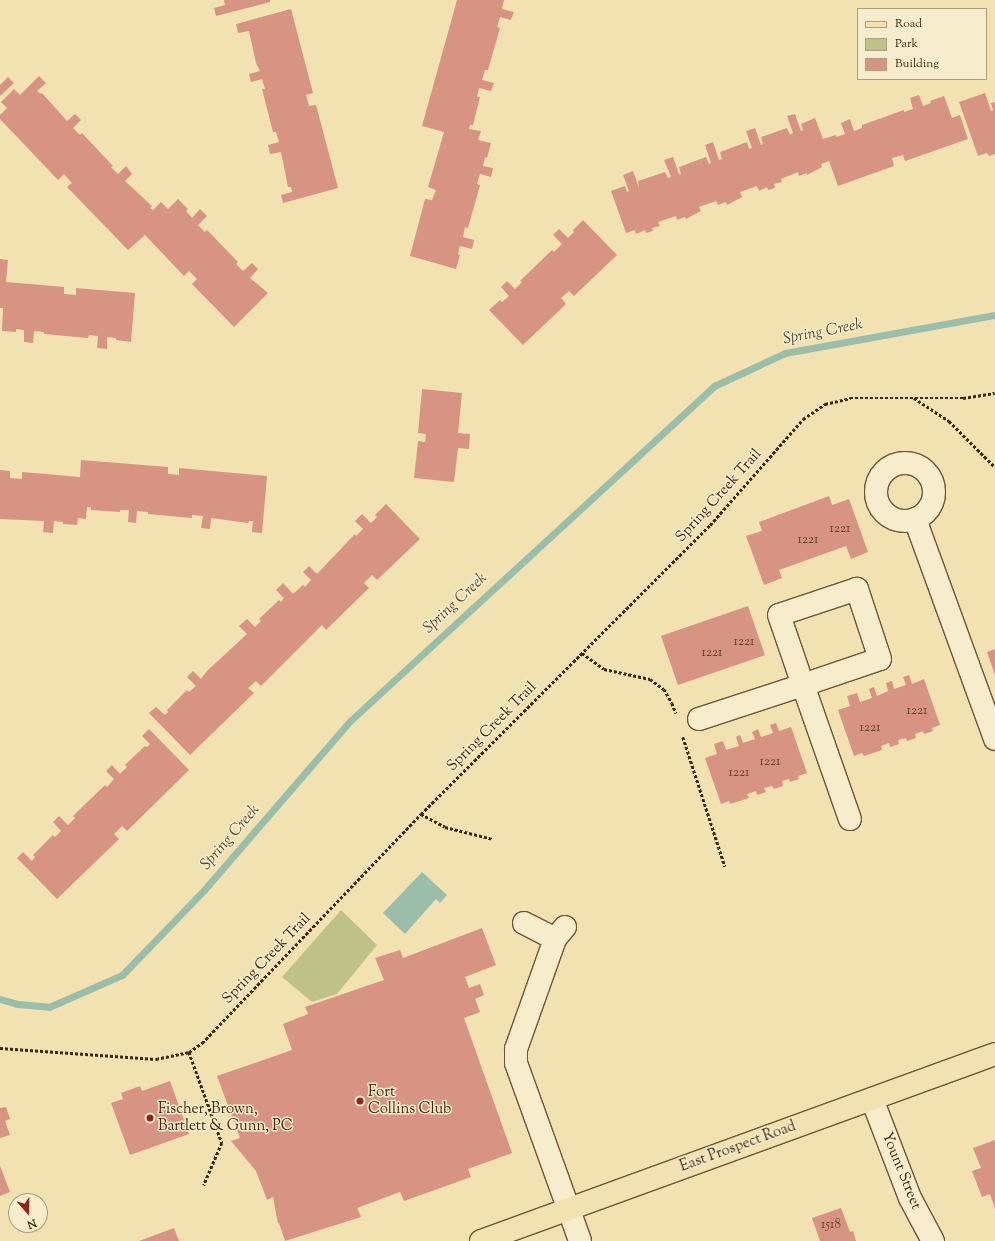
<!DOCTYPE html>
<style>
body{margin:0}
#map{position:relative;width:995px;height:1241px;overflow:hidden;background:#f2e2b1;font-family:"Sorts Mill Goudy",serif}
div>[style]{position:absolute}
[style*='--x']{left:calc(var(--x)*1px);top:calc(var(--y)*1px);width:calc(var(--w)*1px);rotate:calc(var(--a)*1deg)}
.green>*{inset:0;background:#bfc288}
.water>*{inset:0;background:#9bbeaa}
.stream>*{height:7px;margin:-3.5px;padding:0 3.5px;transform-origin:3.5px;border-radius:3.5px;background:#9bbeaa}
.building>*{inset:0;background:#d79483;transform-origin:0 0}
.path>*{height:2.5px;margin-top:-1.25px;transform-origin:0;background:repeating-linear-gradient(90deg,#40260c 0 3px,transparent 0 5px)}
.roads{filter:drop-shadow(1px 0 #6c5535) drop-shadow(-1px 0 #6c5535) drop-shadow(0 1px #6c5535) drop-shadow(0 -1px #6c5535)}
.minor>*{height:22px;margin:-11px;padding:0 11px;transform-origin:11px;border-radius:11px;background:#f7eccc}
.minor>.ring{margin:-11px;padding:0;box-sizing:content-box;background:none;border:22px solid #f7eccc;border-radius:50%}
.major>*{height:22px;margin:-11px;padding:0 11px;transform-origin:11px;border-radius:11px;background:#f2e2b1}
.dots>*{width:11px;height:11px;translate:-50% -50%;box-sizing:border-box;border:2px solid #f7eccc;border-radius:50%}
span{translate:-50% -50%;white-space:nowrap;text-align:center;line-height:1.15;-webkit-text-stroke:3px #f7eccc;paint-order:stroke}
.number-label{font-size:13px;color:#66422a}
.number-label span{-webkit-text-stroke-width:0}
.street-label{font-size:15px;color:#40260c}
.poi-label{font-size:15px;color:#40260c}
.left{translate:0 -50%;text-align:left}
.water-label{font-size:16px;color:#574c34;font-style:italic}
.legend{position:absolute;left:857px;top:8px;width:130px;height:72px;box-sizing:border-box;background:#f7eccc;border:1px solid #ae9d7f;margin:0;padding:5px 7px;list-style:none;font-size:12px;color:#40260c}
.legend li{display:flex;align-items:center;gap:8px;height:20px}
.legend b{width:20px;border:1px solid #ae9d7f}
.north{position:absolute;left:8px;top:1193px;width:40px;height:40px;box-sizing:border-box;background:#f7eccc;border:1px solid #ae9d7f;border-radius:50%;rotate:160deg;font-size:11px;font-weight:700;line-height:16px;text-align:center;color:#40260c}
.north::after{content:'';display:block;margin:auto;width:14px;height:18px;background:#8f2418;clip-path:polygon(50% 0,100% 100%,50% 72%,0 100%)}
</style>
<div id="map">
<div class="green">
<div style="clip-path:polygon(341px 910px,377px 945px,337px 994px,312px 1002px,282px 977px)"></div>
</div>
<div class="water">
<div style="clip-path:polygon(422px 872px,447px 895px,440px 903px,436px 899px,405px 934px,383px 913px)"></div>
</div>
<div class="stream">
<div style="--x:0;--y:999;--w:18;--a:16"></div>
<div style="--x:17;--y:1004;--w:32;--a:5"></div>
<div style="--x:49;--y:1007;--w:80;--a:-23.7"></div>
<div style="--x:122;--y:975;--w:118;--a:-46"></div>
<div style="--x:204;--y:890;--w:223;--a:-49.2"></div>
<div style="--x:350;--y:721;--w:495;--a:-42.6"></div>
<div style="--x:714;--y:386;--w:78;--a:-24.9"></div>
<div style="--x:785;--y:353;--w:213;--a:-10.3"></div>
</div>
<div class="building">
<div style="clip-path:polygon(224px 0,270px 0,270px 2px,216px 16px,214px 8px,225px 5px)"></div>
<div style="clip-path:polygon(457px 0,504px 0,502px 9px,514px 12px,511px 20px,500px 17px,497px 27px,500px 28px,488px 70px,485px 70px,482px 80px,494px 83px,491px 91px,479px 88px,477px 97px,480px 97px,473px 125px,470px 125px,469px 129px,481px 131px,478px 140px,491px 143px,487px 158px,485px 157px,483px 166px,493px 168px,491px 177px,480px 174px,477px 184px,480px 185px,468px 228px,465px 227px,463px 237px,474px 240px,472px 249px,460px 246px,458px 254px,460px 255px,456px 269px,410px 256px,425px 199px,432px 200px,436px 190px,428px 187px,444px 132px,422px 126px)"></div>
<div style="clip-path:polygon(291px 9px,313px 93px,306px 95px,309px 106px,316px 105px,338px 188px,283px 203px,281px 195px,292px 192px,291px 187px,288px 187px,281px 152px,270px 154px,268px 145px,279px 142px,276px 132px,273px 132px,262px 89px,265px 89px,262px 79px,251px 82px,249px 74px,260px 71px,256px 63px,249px 31px,238px 33px,236px 24px)"></div>
<div style="clip-path:polygon(39px 76px,46px 83px,37px 91px,41px 94px,42px 93px,67px 121px,75px 114px,81px 120px,73px 128px,80px 135px,82px 133px,113px 166px,111px 167px,118px 174px,126px 166px,132px 174px,125px 181px,152px 206px,150px 208px,153px 210px,161px 202px,168px 209px,178px 199px,188px 209px,186px 211px,192px 218px,200px 209px,207px 216px,198px 225px,205px 232px,207px 230px,238px 262px,236px 264px,243px 271px,252px 263px,258px 269px,250px 278px,268px 293px,234px 327px,192px 284px,197px 279px,189px 271px,184px 276px,145px 235px,128px 250px,67px 187px,72px 183px,64px 174px,58px 180px,0 119px,0 115px,7px 108px,1px 102px,14px 89px,20px 95px)"></div>
<div style="clip-path:polygon(8px 77px,14px 83px,0 96px,0 85px)"></div>
<div style="clip-path:polygon(985px 93px,991px 111px,993px 110px,991px 103px,995px 102px,995px 154px,989px 156px,987px 153px,978px 156px,959px 102px)"></div>
<div style="clip-path:polygon(919px 95px,923px 106px,931px 103px,930px 101px,944px 96px,952px 118px,960px 115px,968px 139px,905px 161px,903px 155px,892px 158px,894px 166px,838px 186px,829px 161px,821px 164px,822px 167px,807px 175px,807px 173px,799px 176px,798px 172px,781px 179px,782px 182px,774px 184px,775px 188px,768px 190px,767px 187px,759px 191px,757px 186px,740px 192px,742px 197px,727px 205px,726px 202px,718px 205px,716px 201px,699px 207px,701px 211px,686px 219px,685px 217px,677px 220px,676px 216px,658px 222px,660px 226px,652px 228px,653px 231px,646px 233px,645px 230px,636px 234px,635px 230px,626px 233px,611px 191px,625px 186px,627px 192px,629px 191px,623px 175px,633px 171px,639px 188px,638px 181px,665px 172px,668px 178px,671px 177px,664px 160px,673px 157px,679px 174px,681px 174px,679px 167px,706px 157px,709px 164px,711px 163px,705px 145px,713px 142px,719px 160px,722px 159px,720px 152px,747px 142px,749px 149px,752px 148px,746px 131px,755px 128px,761px 145px,763px 144px,761px 137px,787px 128px,790px 135px,793px 133px,787px 116px,795px 114px,801px 131px,803px 130px,801px 124px,815px 118px,823px 139px,836px 135px,836px 137px,845px 134px,841px 123px,850px 119px,854px 131px,862px 128px,862px 125px,904px 110px,904px 112px,913px 109px,910px 98px)"></div>
<div style="clip-path:polygon(583px 220px,617px 255px,574px 296px,569px 291px,561px 298px,566px 304px,523px 345px,489px 310px,500px 300px,502px 302px,509px 296px,501px 287px,507px 281px,515px 289px,522px 282px,520px 281px,552px 250px,554px 252px,562px 244px,553px 235px,559px 229px,568px 238px,574px 232px,573px 230px)"></div>
<div style="clip-path:polygon(0 259px,8px 260px,6px 282px,64px 287px,64px 294px,76px 295px,76px 288px,135px 293px,131px 342px,116px 340px,116px 338px,107px 337px,107px 349px,97px 348px,98px 336px,89px 335px,88px 338px,44px 334px,44px 332px,34px 331px,33px 343px,24px 342px,24px 330px,16px 329px,16px 332px,2px 331px,3px 308px,0 308px)"></div>
<div style="clip-path:polygon(422px 389px,462px 393px,458px 433px,470px 434px,469px 449px,458px 448px,454px 482px,414px 478px,418px 441px,425px 442px,426px 434px,418px 433px)"></div>
<div style="clip-path:polygon(81px 460px,168px 467px,168px 474px,179px 475px,179px 468px,267px 476px,262px 533px,252px 532px,253px 521px,249px 521px,248px 523px,211px 518px,210px 529px,201px 528px,203px 516px,192px 515px,192px 518px,148px 514px,148px 512px,137px 511px,136px 523px,128px 522px,129px 510px,120px 510px,120px 512px,91px 510px,91px 507px,87px 507px,86px 519px,78px 518px,77px 525px,63px 524px,63px 522px,54px 521px,53px 533px,43px 532px,44px 521px,0 519px,0 470px,10px 471px,10px 478px,22px 479px,22px 472px,80px 477px)"></div>
<div style="clip-path:polygon(829px 496px,832px 505px,849px 499px,868px 552px,851px 559px,846px 546px,779px 570px,782px 578px,764px 585px,746px 536px,762px 531px,759px 522px)"></div>
<div style="clip-path:polygon(386px 504px,420px 539px,377px 580px,372px 575px,364px 583px,369px 588px,326px 630px,322px 625px,261px 686px,256px 681px,248px 688px,254px 693px,190px 755px,149px 713px,156px 707px,165px 715px,168px 712px,167px 710px,187px 690px,189px 692px,196px 686px,187px 677px,193px 671px,201px 679px,207px 671px,247px 634px,239px 626px,247px 619px,255px 627px,261px 621px,259px 619px,279px 600px,281px 602px,284px 598px,276px 590px,283px 583px,293px 594px,303px 585px,305px 587px,311px 580px,303px 572px,309px 566px,317px 574px,355px 534px,356px 536px,363px 529px,355px 521px,362px 514px,371px 523px,377px 517px,375px 515px)"></div>
<div style="left:748px;top:606px;width:52px;height:92px;rotate:71deg"></div>
<div style="clip-path:polygon(995px 649px,995px 675px,987px 652px)"></div>
<div style="clip-path:polygon(909px 675px,912px 684px,924px 679px,940px 725px,932px 728px,933px 731px,924px 734px,923px 731px,915px 734px,916px 738px,907px 741px,906px 738px,898px 740px,899px 744px,890px 747px,889px 743px,881px 746px,882px 750px,864px 756px,862px 753px,854px 756px,838px 710px,850px 706px,847px 696px,857px 693px,860px 702px,872px 698px,869px 689px,874px 687px,877px 696px,888px 691px,886px 683px,892px 681px,894px 689px,906px 685px,903px 677px)"></div>
<div style="clip-path:polygon(776px 723px,779px 731px,791px 727px,807px 773px,798px 776px,799px 779px,790px 782px,789px 779px,782px 781px,783px 786px,774px 789px,772px 786px,764px 788px,766px 792px,757px 795px,756px 791px,747px 794px,749px 798px,730px 804px,729px 801px,721px 804px,705px 758px,717px 754px,714px 744px,723px 741px,726px 750px,739px 746px,736px 737px,740px 735px,743px 743px,755px 739px,752px 732px,758px 729px,761px 737px,773px 733px,770px 725px)"></div>
<div style="clip-path:polygon(149px 729px,189px 770px,127px 831px,122px 826px,114px 834px,119px 839px,57px 899px,17px 858px,23px 852px,32px 861px,35px 857px,33px 855px,53px 835px,55px 837px,61px 831px,53px 822px,59px 816px,68px 825px,75px 818px,73px 816px,105px 785px,107px 787px,114px 779px,106px 771px,112px 765px,120px 774px,127px 767px,125px 765px,145px 746px,147px 747px,150px 744px,142px 736px)"></div>
<div style="clip-path:polygon(482px 928px,496px 965px,465px 977px,469px 988px,480px 984px,484px 995px,475px 999px,480px 1012px,464px 1018px,512px 1153px,468px 1169px,471px 1177px,404px 1201px,400px 1192px,357px 1208px,361px 1217px,285px 1241px,279px 1223px,278px 1224px,273px 1197px,267px 1200px,256px 1171px,231px 1141px,240px 1138px,217px 1076px,292px 1050px,283px 1024px,308px 1014px,305px 1007px,384px 980px,375px 958px,400px 950px,403px 958px)"></div>
<div style="clip-path:polygon(170px 1081px,189px 1134px,130px 1155px,111px 1103px,123px 1099px,121px 1093px,140px 1086px,142px 1091px)"></div>
<div style="clip-path:polygon(6px 1107px,10px 1119px,5px 1121px,10px 1135px,0 1138px,0 1108px)"></div>
<div style="clip-path:polygon(995px 1140px,995px 1209px,990px 1194px,982px 1197px,972px 1171px,981px 1168px,973px 1148px)"></div>
<div style="clip-path:polygon(0 1166px,10px 1192px,0 1196px)"></div>
<div style="clip-path:polygon(841px 1208px,850px 1232px,853px 1231px,856px 1241px,820px 1241px,812px 1218px)"></div>
<div style="clip-path:polygon(174px 1228px,179px 1241px,139px 1241px)"></div>
</div>
<div class="path">
<div style="--x:914;--y:398;--w:42;--a:33.3"></div>
<div style="--x:949;--y:421;--w:65;--a:45"></div>
<div style="--x:582;--y:653;--w:27;--a:36"></div>
<div style="--x:604;--y:669;--w:47;--a:12.3"></div>
<div style="--x:650;--y:679;--w:17;--a:36"></div>
<div style="--x:664;--y:689;--w:16;--a:60"></div>
<div style="--x:672;--y:703;--w:11;--a:68"></div>
<div style="--x:683;--y:737;--w:136;--a:72"></div>
<div style="--x:421;--y:814;--w:27;--a:28"></div>
<div style="--x:445;--y:827;--w:49;--a:14"></div>
<div style="--x:0;--y:1048;--w:156;--a:4"></div>
<div style="--x:156;--y:1059;--w:34;--a:-12"></div>
<div style="--x:189;--y:1052;--w:16;--a:-35"></div>
<div style="--x:202;--y:1043;--w:317;--a:-46.3"></div>
<div style="--x:421;--y:814;--w:409;--a:-45"></div>
<div style="--x:710;--y:525;--w:141;--a:-48.7"></div>
<div style="--x:803;--y:419;--w:27;--a:-34"></div>
<div style="--x:825;--y:404;--w:26;--a:-13"></div>
<div style="--x:850;--y:398;--w:113;--a:0"></div>
<div style="--x:963;--y:398;--w:32;--a:-9"></div>
<div style="--x:189;--y:1052;--w:97;--a:70.1"></div>
<div style="--x:222;--y:1143;--w:46;--a:113.2"></div>
</div>
<div class="roads">
<div class="minor">
<div class="ring" style="left:876px;top:463px;width:36px;height:36px"></div>
<div style="--x:915;--y:519;--w:234;--a:70"></div>
<div style="--x:699;--y:719;--w:109;--a:-18.1"></div>
<div style="--x:803;--y:685;--w:81;--a:-18.7"></div>
<div style="--x:880;--y:659;--w:74;--a:-108.2"></div>
<div style="--x:857;--y:589;--w:82;--a:161.6"></div>
<div style="--x:779;--y:615;--w:74;--a:71.1"></div>
<div style="--x:803;--y:685;--w:142;--a:70.7"></div>
<div style="--x:524;--y:923;--w:35;--a:27"></div>
<div style="--x:565;--y:927;--w:16;--a:130"></div>
<div style="--x:555;--y:939;--w:117;--a:109.5"></div>
<div style="--x:516;--y:1049;--w:14;--a:90"></div>
<div style="--x:516;--y:1063;--w:189;--a:70.2"></div>
<div style="--x:872;--y:1099;--w:106;--a:69"></div>
<div style="--x:910;--y:1198;--w:49;--a:61.9"></div>
</div>
<div class="major">
<div style="--x:481;--y:1241;--w:547;--a:-19.99"></div>
</div>
</div>
<div class="dots">
<div style="left:360px;top:1101px;background:#8f2418"></div>
<div style="left:150px;top:1118px;background:#8f2418"></div>
</div>
<div class="number-label">
<span style="left:840px;top:529px">1221</span>
<span style="left:808px;top:540px">1221</span>
<span style="left:744px;top:642px">1221</span>
<span style="left:712px;top:653px">1221</span>
<span style="left:917px;top:711px">1221</span>
<span style="left:870px;top:728px">1221</span>
<span style="left:770px;top:762px">1221</span>
<span style="left:739px;top:773px">1221</span>
<span style="left:831px;top:1225px">1518</span>
</div>
<div class="street-label">
<span style="left:719px;top:496px;rotate:-48deg">Spring Creek Trail</span>
<span style="left:492px;top:727px;rotate:-45deg">Spring Creek Trail</span>
<span style="left:267px;top:959px;rotate:-46deg">Spring Creek Trail</span>
<span style="left:738px;top:1147px;rotate:-20deg">East Prospect Road</span>
<span style="left:901px;top:1171px;rotate:68deg">Yount Street</span>
</div>
<div class="poi-label">
<span class="left" style="left:368px;top:1101px">Fort<br>Collins Club</span>
<span class="left" style="left:158px;top:1118px">Fischer, Brown,<br>Bartlett &amp; Gunn, PC</span>
</div>
<div class="water-label">
<span style="left:823px;top:333px;rotate:-11deg">Spring Creek</span>
<span style="left:456px;top:604px;rotate:-43deg">Spring Creek</span>
<span style="left:231px;top:838px;rotate:-49deg">Spring Creek</span>
</div>
<ul class="legend">
<li><b style="height:5px;background:#f2e2b1"></b>Road</li>
<li><b style="height:11px;background:#bfc288"></b>Park</li>
<li><b style="height:11px;background:#d79483"></b>Building</li>
</ul>
<div class="north">N</div>
</div>
